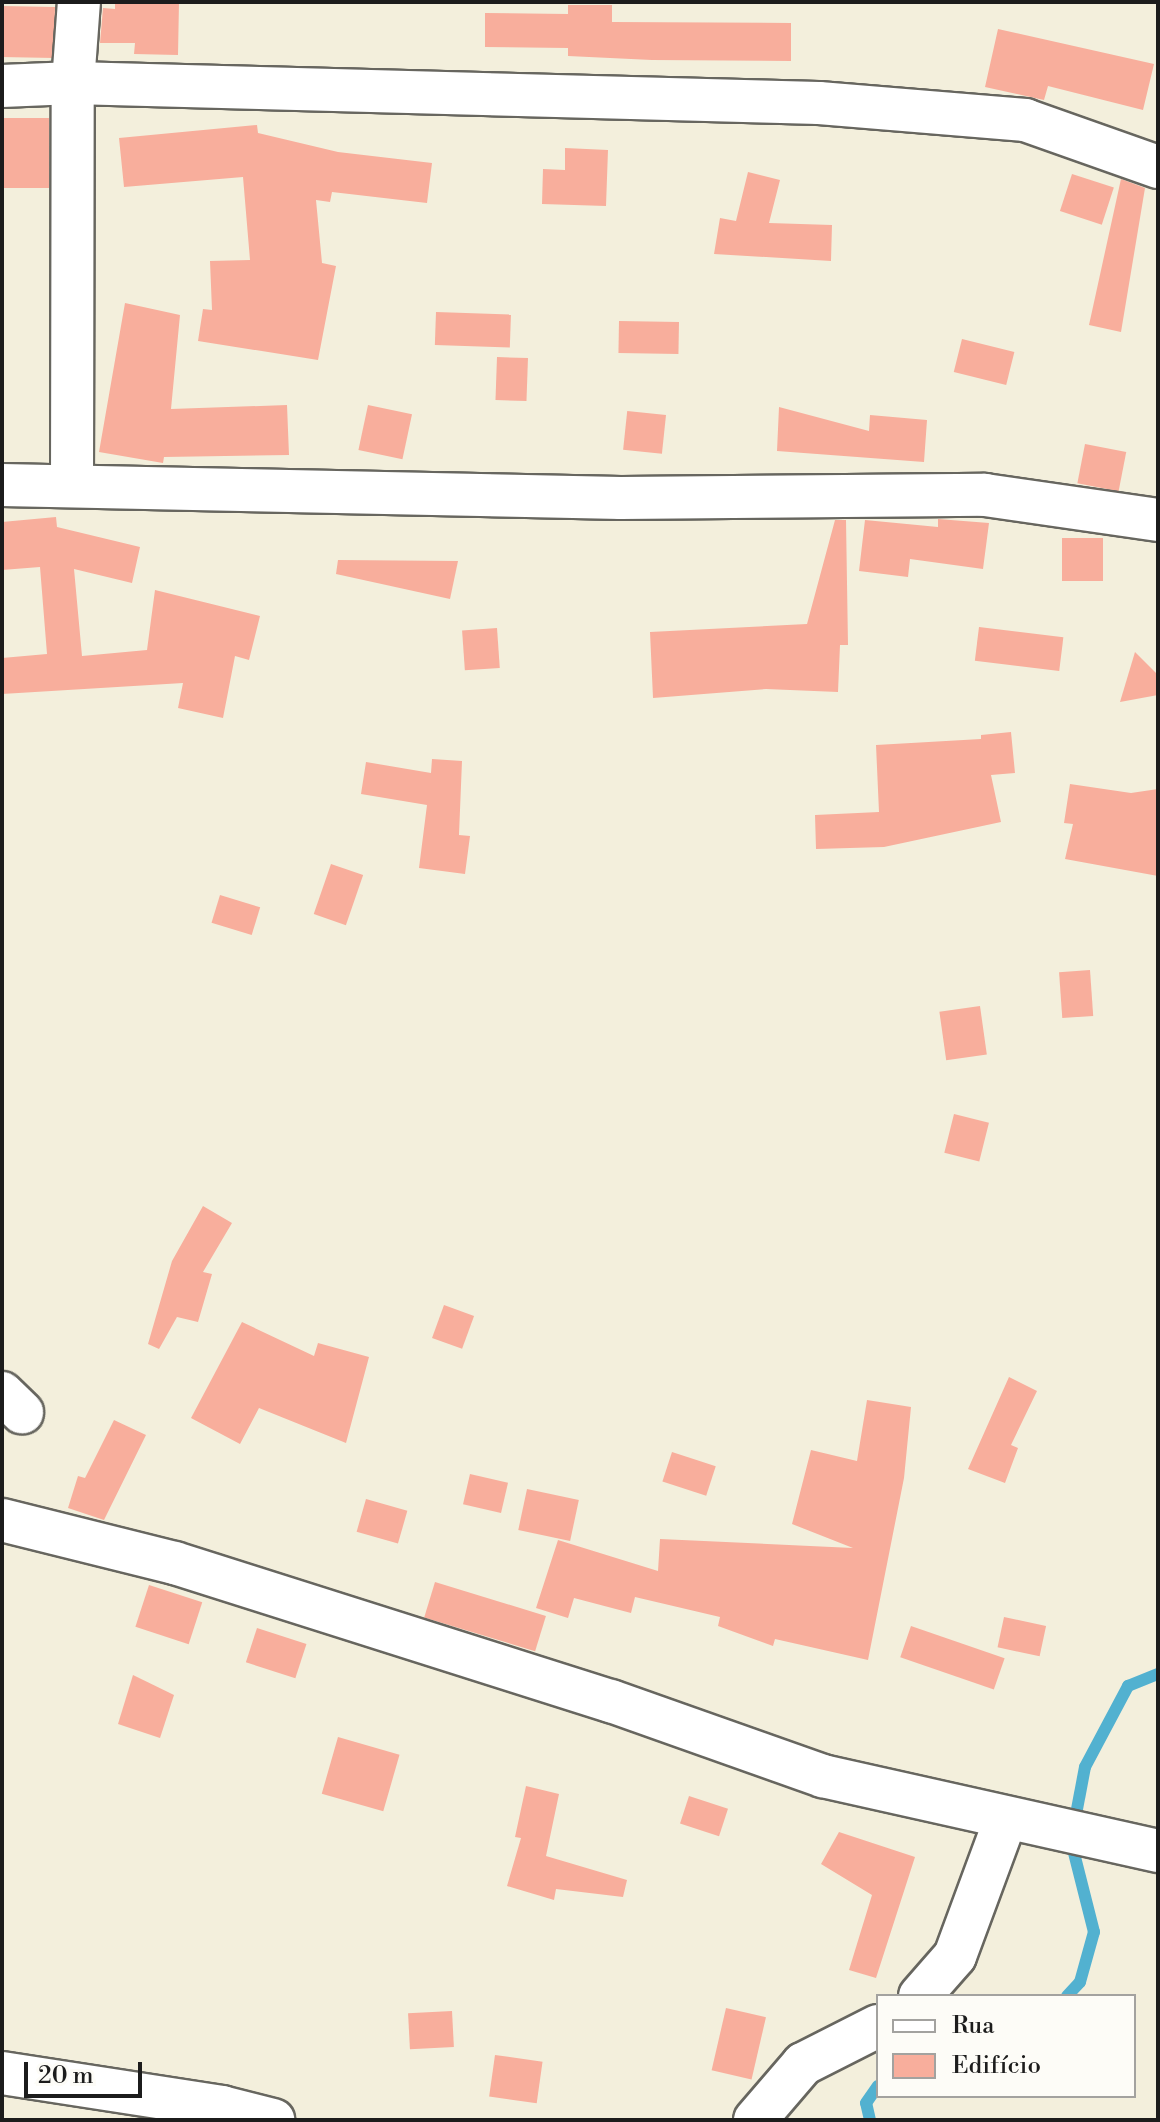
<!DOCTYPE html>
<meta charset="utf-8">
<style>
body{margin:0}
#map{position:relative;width:1160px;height:2122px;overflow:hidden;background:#f3efdc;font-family:"Libre Bodoni",serif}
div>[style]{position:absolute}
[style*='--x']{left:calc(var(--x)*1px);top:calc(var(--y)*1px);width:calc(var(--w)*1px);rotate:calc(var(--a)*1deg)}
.stream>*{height:12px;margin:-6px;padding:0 6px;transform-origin:6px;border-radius:6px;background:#52b1d0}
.building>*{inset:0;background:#f8ae9c;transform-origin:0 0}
.roads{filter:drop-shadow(2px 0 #67665f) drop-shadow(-2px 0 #67665f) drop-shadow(0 2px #67665f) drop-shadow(0 -2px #67665f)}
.minor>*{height:42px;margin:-21px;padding:0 21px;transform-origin:21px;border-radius:21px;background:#fff}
span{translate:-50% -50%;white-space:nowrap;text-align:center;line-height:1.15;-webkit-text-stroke:6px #fdfcf7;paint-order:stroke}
.frame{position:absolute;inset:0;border:4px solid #1c1c1c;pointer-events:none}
.legend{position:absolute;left:876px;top:1994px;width:260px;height:104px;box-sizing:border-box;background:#fdfcf7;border:2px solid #a3a29f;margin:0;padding:10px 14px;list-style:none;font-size:24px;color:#1c1c1c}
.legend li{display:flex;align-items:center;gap:16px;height:40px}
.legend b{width:40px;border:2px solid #a3a29f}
.scale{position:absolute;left:24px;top:2062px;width:118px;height:36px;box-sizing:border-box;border:4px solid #1c1c1c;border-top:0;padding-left:10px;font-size:24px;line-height:28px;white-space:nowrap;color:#1c1c1c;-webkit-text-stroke:6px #fdfcf7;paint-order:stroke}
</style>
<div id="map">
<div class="stream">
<div style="--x:1067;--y:1996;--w:19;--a:-47"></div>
<div style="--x:1080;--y:1982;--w:52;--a:-74.4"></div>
<div style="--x:1094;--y:1932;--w:94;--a:-104.2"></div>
<div style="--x:1071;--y:1841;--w:75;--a:-79.3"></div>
<div style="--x:1085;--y:1767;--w:92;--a:-62"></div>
<div style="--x:1128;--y:1686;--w:32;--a:-22"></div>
<div style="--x:870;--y:2120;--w:17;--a:-103"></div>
<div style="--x:866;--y:2103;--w:21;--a:-55"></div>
</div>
<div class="building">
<div style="clip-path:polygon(115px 2px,179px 2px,178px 55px,134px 54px,135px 43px,100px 43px,103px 8px,115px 9px)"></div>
<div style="clip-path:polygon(568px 5px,612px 5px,612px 22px,791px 23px,791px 61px,652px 60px,568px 56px,568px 48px,485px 47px,485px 13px,568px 14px)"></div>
<div style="left:2px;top:6px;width:53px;height:51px;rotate:1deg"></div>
<div style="clip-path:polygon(998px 29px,1154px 64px,1143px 110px,1048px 86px,1044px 100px,985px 87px)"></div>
<div style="left:49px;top:118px;width:70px;height:46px;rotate:90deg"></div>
<div style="clip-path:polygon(257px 125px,258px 133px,338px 152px,432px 163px,427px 203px,332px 192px,330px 202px,316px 200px,322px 263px,336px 266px,318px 360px,198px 341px,203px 309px,212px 310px,210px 261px,250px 260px,243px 177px,124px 187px,119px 138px)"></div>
<div style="clip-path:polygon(565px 148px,608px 150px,606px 206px,542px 204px,543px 169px,565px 170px)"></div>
<div style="clip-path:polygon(748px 172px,780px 180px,769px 223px,832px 225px,831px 261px,714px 254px,720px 218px,736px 221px)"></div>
<div style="left:1072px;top:174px;width:44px;height:39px;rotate:18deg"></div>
<div style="clip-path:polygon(1121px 179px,1145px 188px,1121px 332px,1089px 325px)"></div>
<div style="clip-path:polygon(125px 303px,180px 315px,171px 409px,287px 405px,289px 455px,164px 457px,163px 463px,99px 452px)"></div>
<div style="left:436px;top:312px;width:75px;height:33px;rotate:2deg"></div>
<div style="left:619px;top:321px;width:60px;height:32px;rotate:1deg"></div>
<div style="left:962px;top:339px;width:54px;height:34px;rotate:14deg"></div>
<div style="left:497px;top:357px;width:31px;height:43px;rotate:2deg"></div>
<div style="left:368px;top:405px;width:45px;height:46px;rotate:12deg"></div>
<div style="clip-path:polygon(779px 407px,869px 431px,870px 415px,927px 420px,924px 462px,777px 451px)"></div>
<div style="left:666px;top:415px;width:39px;height:39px;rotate:96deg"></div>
<div style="left:1085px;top:444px;width:42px;height:40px;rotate:11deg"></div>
<div style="clip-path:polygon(56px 517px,57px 527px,140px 547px,132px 583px,74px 569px,82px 656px,147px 650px,155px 590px,260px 616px,249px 660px,235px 656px,223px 718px,178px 708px,183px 683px,2px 694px,2px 658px,47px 654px,40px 567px,2px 570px,2px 522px)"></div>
<div style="clip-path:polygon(938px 519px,989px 523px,983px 569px,910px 559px,908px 577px,859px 571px,865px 520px,938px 527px)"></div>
<div style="clip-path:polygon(835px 520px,846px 520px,848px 645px,840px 645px,838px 692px,766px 689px,653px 698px,650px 632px,807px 624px)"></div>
<div style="left:1062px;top:538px;width:41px;height:43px"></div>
<div style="clip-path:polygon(338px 560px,458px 561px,450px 599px,336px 574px)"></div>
<div style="left:979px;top:627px;width:85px;height:34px;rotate:7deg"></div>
<div style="left:497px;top:628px;width:40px;height:35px;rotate:86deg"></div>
<div style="clip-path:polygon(1135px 652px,1158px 675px,1158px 695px,1120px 702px)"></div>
<div style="clip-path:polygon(1011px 732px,1015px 773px,991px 775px,1001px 822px,884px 847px,816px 849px,815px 815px,879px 812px,876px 745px,981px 739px,981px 735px)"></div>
<div style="clip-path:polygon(432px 759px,462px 761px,459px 835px,470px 836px,465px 874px,419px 868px,427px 805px,361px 794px,366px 762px,431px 773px)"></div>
<div style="clip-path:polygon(1070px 784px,1131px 793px,1158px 789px,1158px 876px,1065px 859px,1073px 824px,1064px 823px)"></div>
<div style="left:331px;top:864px;width:34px;height:53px;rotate:19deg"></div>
<div style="left:220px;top:895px;width:42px;height:29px;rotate:17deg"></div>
<div style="left:1090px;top:970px;width:46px;height:31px;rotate:86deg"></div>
<div style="left:980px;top:1006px;width:49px;height:41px;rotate:82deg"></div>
<div style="left:954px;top:1114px;width:36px;height:40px;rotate:14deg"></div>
<div style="clip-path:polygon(203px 1206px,232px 1223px,203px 1272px,212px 1274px,198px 1322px,177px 1317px,159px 1349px,148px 1344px,172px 1261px)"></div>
<div style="left:444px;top:1305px;width:32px;height:35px;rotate:20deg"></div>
<div style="clip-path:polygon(242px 1322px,314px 1356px,318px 1343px,369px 1357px,346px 1443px,259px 1408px,240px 1444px,191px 1418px)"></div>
<div style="clip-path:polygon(1009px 1377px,1037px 1391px,1011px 1445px,1018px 1448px,1005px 1483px,968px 1469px)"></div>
<div style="clip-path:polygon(867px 1400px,911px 1407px,904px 1478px,868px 1660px,775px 1639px,773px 1646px,718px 1626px,720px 1617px,635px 1597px,631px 1613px,574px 1598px,568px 1618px,536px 1608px,558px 1540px,658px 1571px,660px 1539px,853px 1548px,792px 1524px,811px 1450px,857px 1461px)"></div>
<div style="clip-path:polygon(114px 1420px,146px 1435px,104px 1520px,68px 1508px,78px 1476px,85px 1478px)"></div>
<div style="left:672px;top:1452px;width:46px;height:31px;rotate:18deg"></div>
<div style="left:470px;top:1474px;width:39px;height:31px;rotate:13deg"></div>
<div style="left:527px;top:1489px;width:53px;height:42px;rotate:12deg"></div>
<div style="left:366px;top:1499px;width:43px;height:34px;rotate:16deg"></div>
<div style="left:435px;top:1582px;width:116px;height:37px;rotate:17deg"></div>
<div style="left:149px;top:1585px;width:56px;height:44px;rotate:18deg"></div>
<div style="left:1004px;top:1617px;width:43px;height:31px;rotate:12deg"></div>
<div style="left:911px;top:1626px;width:99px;height:33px;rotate:19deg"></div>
<div style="left:257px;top:1628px;width:52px;height:36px;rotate:18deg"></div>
<div style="clip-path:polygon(133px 1675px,174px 1695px,160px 1738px,118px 1724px)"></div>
<div style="left:338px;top:1737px;width:64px;height:59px;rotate:16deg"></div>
<div style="clip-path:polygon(526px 1786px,559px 1794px,546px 1856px,627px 1880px,623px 1897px,556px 1889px,554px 1900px,507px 1886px,521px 1838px,515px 1837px)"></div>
<div style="left:689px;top:1796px;width:41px;height:29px;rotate:18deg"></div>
<div style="clip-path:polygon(839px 1832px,915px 1857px,876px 1978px,849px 1970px,872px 1895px,821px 1864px)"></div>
<div style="left:726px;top:2008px;width:41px;height:64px;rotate:13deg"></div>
<div style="left:452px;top:2011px;width:36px;height:44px;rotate:87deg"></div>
<div style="left:495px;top:2055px;width:48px;height:42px;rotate:8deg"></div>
</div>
<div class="roads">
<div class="minor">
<div style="--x:2;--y:86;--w:71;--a:-2.4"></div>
<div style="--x:73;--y:83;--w:746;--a:1.54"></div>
<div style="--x:819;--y:103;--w:207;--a:4.7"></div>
<div style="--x:1025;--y:120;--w:141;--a:19.5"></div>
<div style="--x:2;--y:485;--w:619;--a:1.2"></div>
<div style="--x:621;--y:498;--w:364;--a:-0.5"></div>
<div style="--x:985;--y:495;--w:175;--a:8.2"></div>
<div style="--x:72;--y:486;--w:403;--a:-89.9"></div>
<div style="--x:73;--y:83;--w:81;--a:-85.8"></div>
<div style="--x:2;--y:1393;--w:28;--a:44"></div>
<div style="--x:2;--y:1520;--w:178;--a:14"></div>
<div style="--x:175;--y:1563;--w:457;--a:17.6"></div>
<div style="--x:611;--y:1701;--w:225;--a:19.5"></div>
<div style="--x:823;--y:1776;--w:343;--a:12.6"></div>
<div style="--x:920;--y:1996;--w:53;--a:-48.8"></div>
<div style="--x:955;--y:1956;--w:147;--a:-69.7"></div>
<div style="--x:2;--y:2073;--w:223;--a:8.8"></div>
<div style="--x:222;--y:2107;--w:53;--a:14.3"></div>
<div style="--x:755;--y:2120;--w:74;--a:-49.4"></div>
<div style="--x:803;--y:2064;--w:84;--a:-26.9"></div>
</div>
</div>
<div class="frame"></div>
<ul class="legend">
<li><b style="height:10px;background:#fff"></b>Rua</li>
<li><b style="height:22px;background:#f8ae9c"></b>Edifício</li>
</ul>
<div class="scale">20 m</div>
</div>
